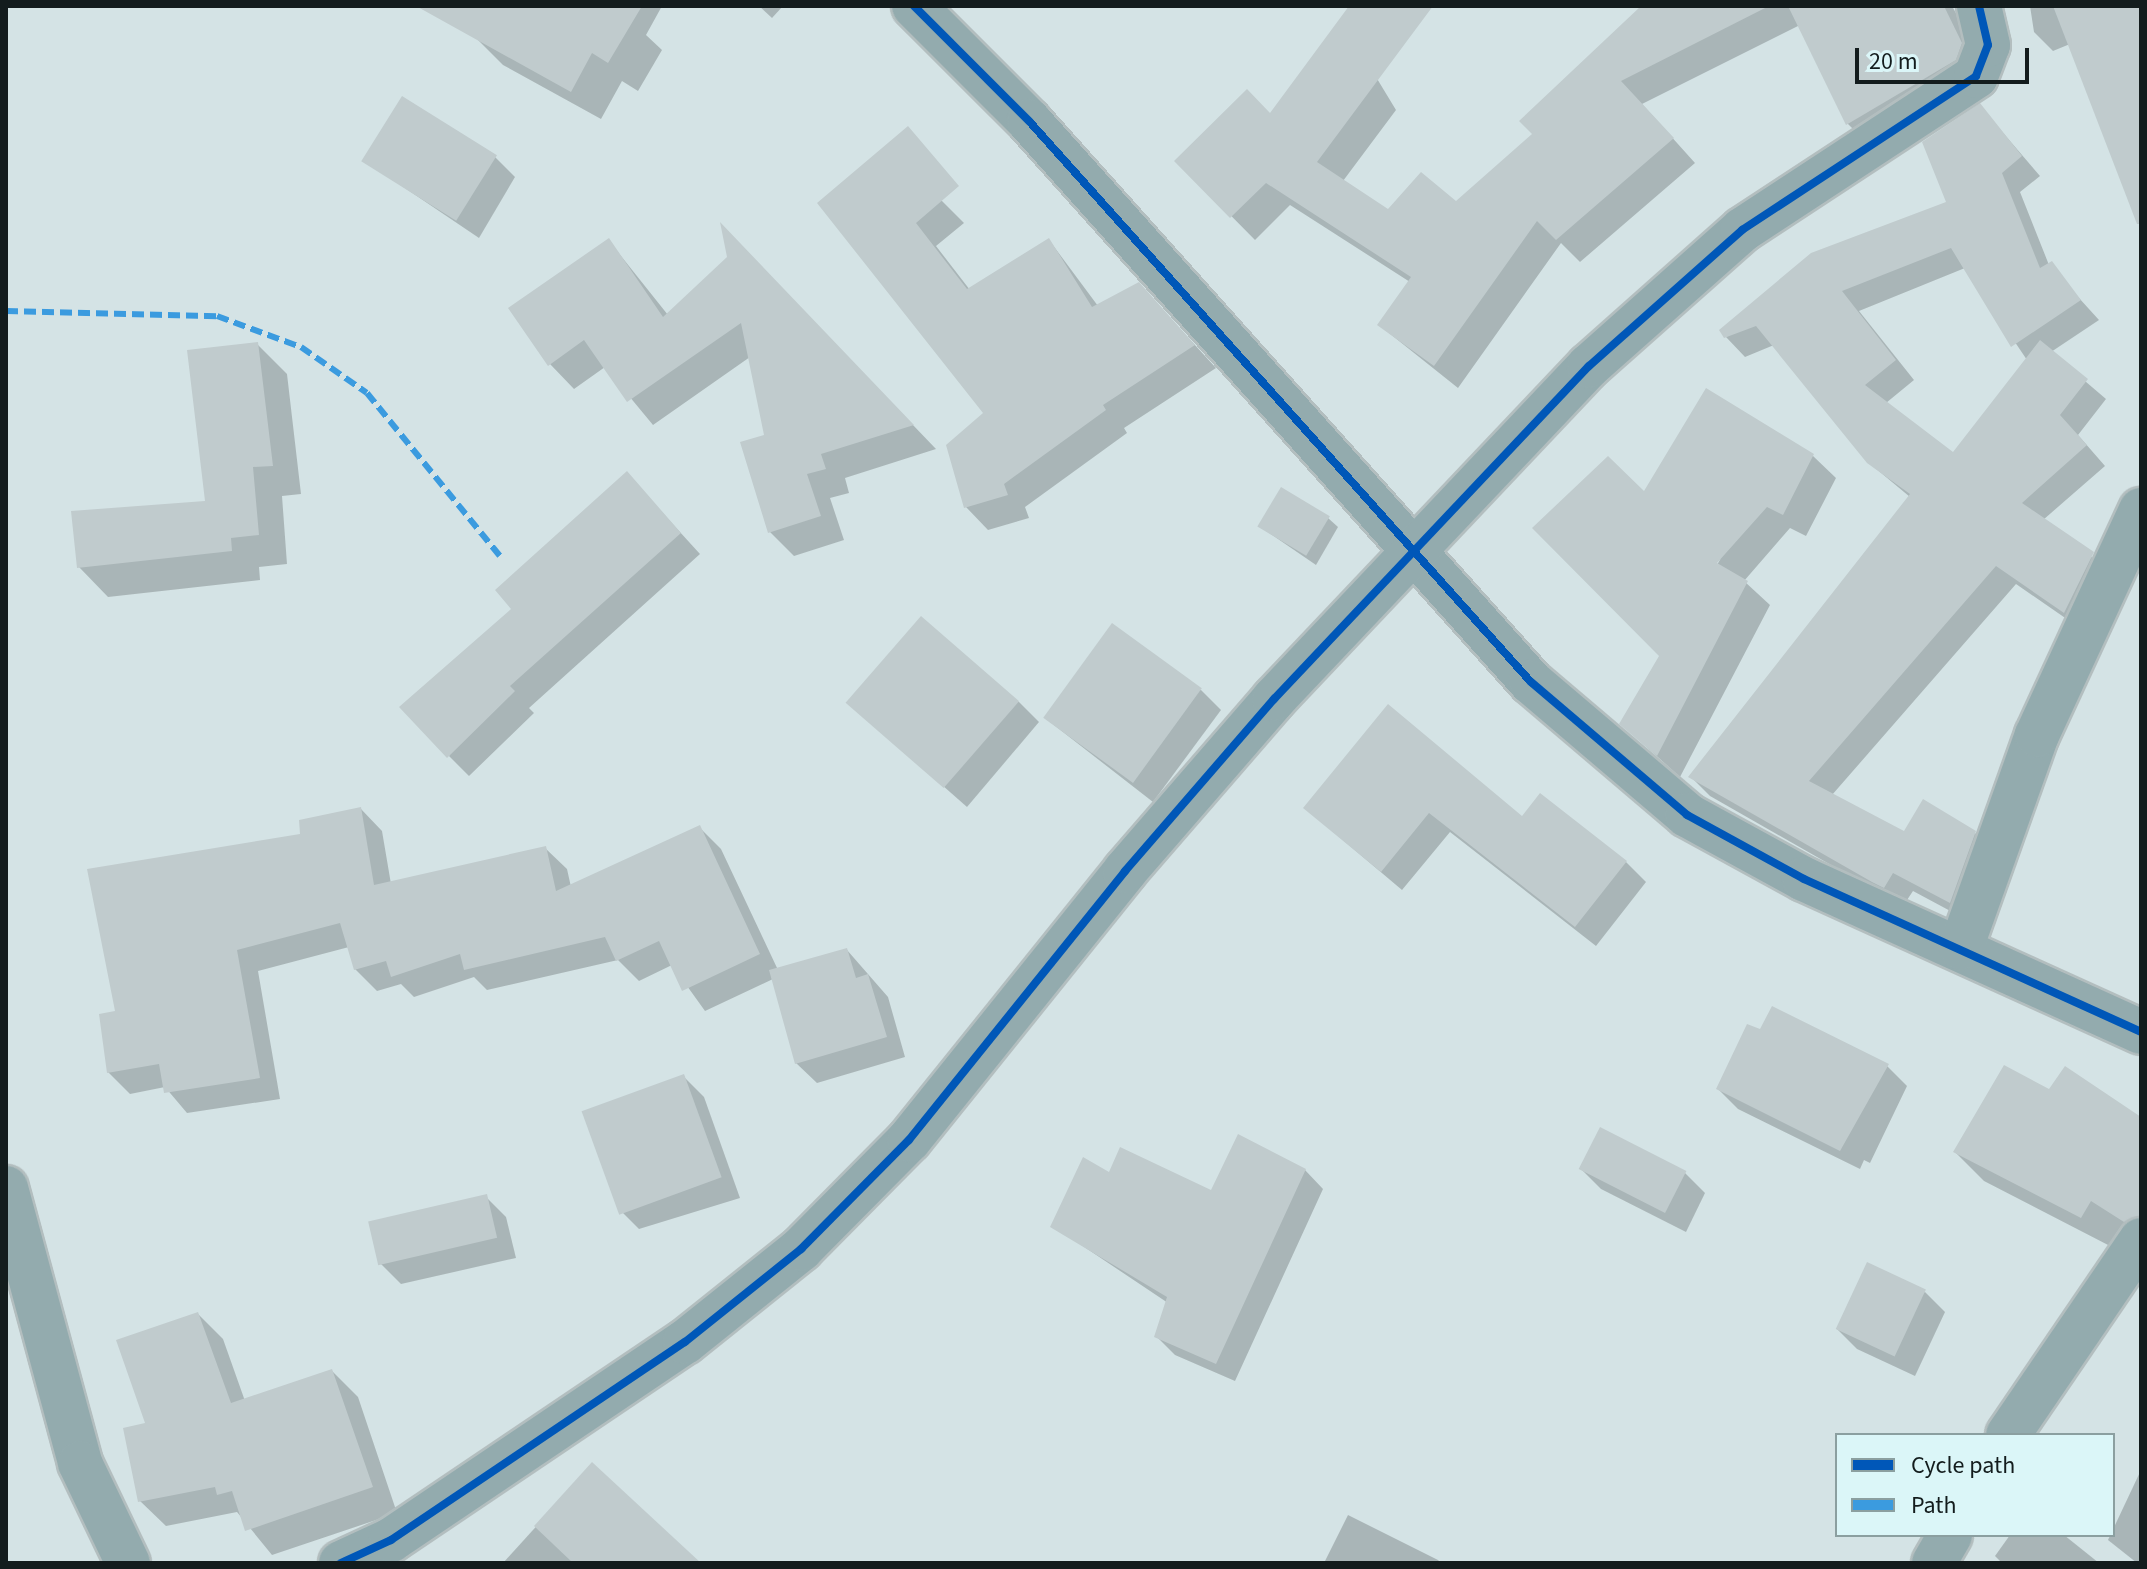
<!DOCTYPE html>
<style>
body{margin:0}
#map{position:relative;width:2147px;height:1569px;overflow:hidden;background:#d4e3e5;font-family:"Source Sans 3",sans-serif}
div>[style]{position:absolute}
[style*='--x']{left:calc(var(--x)*1px);top:calc(var(--y)*1px);width:calc(var(--w)*1px);rotate:calc(var(--a)*1deg)}
.shadow>*{inset:0;background:#0003}
.building>*{inset:0;background:#c0cbcd;transform-origin:0 0}
.roads{filter:drop-shadow(2px 0 #b3bebf) drop-shadow(-2px 0 #b3bebf) drop-shadow(0 2px #b3bebf) drop-shadow(0 -2px #b3bebf)}
.street>*{height:44px;margin:-22px;padding:0 22px;transform-origin:22px;border-radius:22px;background:#93abae}
.quiet>*{height:6px;margin-top:-3px;transform-origin:0;background:repeating-linear-gradient(90deg,#3b9bdf 0 12px,transparent 0 18px)}
.cycleway>*{height:8px;margin:-4px;padding:0 4px;transform-origin:4px;border-radius:4px;background:#0057b8}
span{translate:-50% -50%;white-space:nowrap;text-align:center;line-height:1.15;-webkit-text-stroke:6px #dbf6f8;paint-order:stroke}
.frame{position:absolute;inset:0;border:8px solid #131c1d;pointer-events:none}
.legend{position:absolute;left:1835px;top:1433px;width:280px;height:104px;box-sizing:border-box;background:#dbf6f8;border:2px solid #8b9fa0;margin:0;padding:10px 14px;list-style:none;font-size:24px;color:#131c1d}
.legend li{display:flex;align-items:center;gap:16px;height:40px}
.legend b{width:40px;border:2px solid #8b9fa0}
.scale{position:absolute;left:1855px;top:48px;width:174px;height:36px;box-sizing:border-box;border:4px solid #131c1d;border-top:0;padding-left:10px;font-size:24px;line-height:28px;white-space:nowrap;color:#131c1d;-webkit-text-stroke:6px #dbf6f8;paint-order:stroke}
</style>
<div id="map">
<div class="shadow">
<div style="clip-path:polygon(490px 6px,662px 6px,646px 35px,662px 50px,638px 91px,622px 81px,601px 119px,503px 65px,474px 36px)"></div>
<div style="clip-path:polygon(759px 6px,783px 6px,772px 18px)"></div>
<div style="clip-path:polygon(1644px 6px,1952px 6px,1982px 60px,1871px 147px,1848px 124px,1800px 25px,1642px 104px,1695px 163px,1580px 262px,1561px 243px,1458px 388px,1379px 325px,1410px 282px,1290px 205px,1255px 240px,1177px 161px,1270px 115px,1359px 49px,1396px 110px,1343px 181px,1388px 212px,1456px 204px,1535px 135px)"></div>
<div style="clip-path:polygon(2030px 6px,2141px 6px,2141px 174px,2070px 44px,2053px 51px,2034px 32px)"></div>
<div style="clip-path:polygon(evenodd,1980px 106px,2040px 176px,2020px 192px,2049px 265px,2099px 320px,2051px 352px,2106px 399px,2078px 435px,2105px 466px,2043px 520px,2107px 569px,2071px 622px,2016px 584px,1832px 795px,1904px 834px,1975px 833px,1994px 852px,1969px 921px,1913px 891px,1903px 906px,1894px 901px,1710px 796px,1691px 777px,1910px 497px,1868px 462px,1774px 345px,1745px 357px,1726px 337px,1948px 204px,1980px 106px,1965px 268px,2027px 360px,1953px 454px,1886px 403px,1914px 380px,1859px 311px,1965px 268px)"></div>
<div style="clip-path:polygon(495px 157px,515px 177px,479px 238px,365px 161px)"></div>
<div style="clip-path:polygon(871px 160px,942px 201px,964px 223px,936px 246px,970px 290px,1049px 240px,1098px 306px,1139px 284px,1216px 368px,1124px 428px,1127px 433px,1025px 507px,1029px 518px,988px 530px,966px 507px,985px 414px)"></div>
<div style="clip-path:polygon(609px 241px,668px 315px,744px 249px,936px 449px,845px 478px,849px 493px,830px 498px,844px 540px,794px 556px,770px 532px,767px 436px,750px 357px,653px 425px,605px 367px,574px 389px,550px 364px)"></div>
<div style="clip-path:polygon(257px 344px,287px 374px,301px 494px,282px 496px,287px 564px,259px 567px,260px 580px,108px 597px,79px 567px,208px 502px)"></div>
<div style="clip-path:polygon(evenodd,1813px 456px,1836px 478px,1806px 536px,1790px 528px,1744px 581px,1770px 605px,1680px 777px,1621px 724px,1662px 656px,1645px 494px,1813px 456px,1721px 558px,1702px 591px,1696px 584px,1721px 558px)"></div>
<div style="clip-path:polygon(627px 474px,700px 554px,529px 708px,534px 713px,469px 776px,449px 756px,514px 609px)"></div>
<div style="clip-path:polygon(1328px 518px,1338px 527px,1316px 565px,1259px 526px)"></div>
<div style="clip-path:polygon(1201px 690px,1221px 710px,1153px 802px,1045px 718px)"></div>
<div style="clip-path:polygon(1019px 702px,1039px 722px,967px 807px,850px 704px)"></div>
<div style="clip-path:polygon(1388px 707px,1522px 819px,1626px 862px,1646px 882px,1596px 946px,1450px 832px,1402px 890px,1305px 808px)"></div>
<div style="clip-path:polygon(361px 809px,382px 831px,391px 884px,545px 848px,567px 869px,571px 887px,699px 827px,721px 849px,778px 970px,847px 950px,888px 997px,905px 1057px,817px 1083px,796px 1063px,773px 979px,705px 1011px,672px 965px,639px 981px,618px 960px,487px 990px,474px 977px,414px 997px,401px 984px,377px 991px,355px 969px,349px 947px,258px 971px,280px 1099px,187px 1113px,165px 1087px,130px 1094px,108px 1072px,117px 1012px,303px 836px)"></div>
<div style="clip-path:polygon(1887px 1066px,1907px 1086px,1870px 1163px,1864px 1160px,1860px 1169px,1738px 1109px,1718px 1089px)"></div>
<div style="clip-path:polygon(684px 1077px,704px 1097px,740px 1198px,639px 1229px,619px 1209px)"></div>
<div style="clip-path:polygon(2050px 1092px,2141px 1119px,2141px 1242px,2120px 1228px,2110px 1246px,1984px 1181px,1955px 1152px)"></div>
<div style="clip-path:polygon(1581px 1169px,1685px 1173px,1705px 1193px,1686px 1232px,1601px 1189px)"></div>
<div style="clip-path:polygon(1305px 1170px,1323px 1189px,1235px 1381px,1175px 1355px,1156px 1336px,1168px 1303px,1053px 1226px,1110px 1174px,1211px 1192px)"></div>
<div style="clip-path:polygon(486px 1197px,506px 1217px,516px 1258px,401px 1284px,381px 1264px)"></div>
<div style="clip-path:polygon(1925px 1292px,1945px 1312px,1915px 1376px,1857px 1349px,1837px 1329px)"></div>
<div style="clip-path:polygon(198px 1314px,223px 1339px,245px 1401px,332px 1371px,358px 1397px,397px 1513px,272px 1555px,237px 1512px,166px 1526px,140px 1501px,148px 1425px)"></div>
<div style="clip-path:polygon(592px 1465px,698px 1563px,503px 1563px)"></div>
<div style="clip-path:polygon(2141px 1470px,2141px 1563px,2137px 1563px,2108px 1540px)"></div>
<div style="clip-path:polygon(1348px 1515px,1438px 1560px,1441px 1563px,1324px 1563px)"></div>
<div style="clip-path:polygon(2010px 1535px,2064px 1535px,2099px 1563px,2002px 1563px,1995px 1556px)"></div>
</div>
<div class="building">
<div style="clip-path:polygon(416px 6px,642px 6px,608px 63px,592px 53px,571px 92px)"></div>
<div style="clip-path:polygon(1349px 6px,1433px 6px,1317px 162px,1388px 209px,1421px 172px,1456px 201px,1532px 134px,1519px 121px,1641px 6px,1769px 6px,1621px 81px,1674px 138px,1556px 240px,1537px 221px,1434px 366px,1377px 325px,1411px 277px,1266px 183px,1230px 218px,1174px 161px,1247px 89px,1270px 113px)"></div>
<div style="clip-path:polygon(1788px 6px,1944px 6px,1962px 43px,1956px 60px,1846px 125px)"></div>
<div style="clip-path:polygon(2053px 6px,2141px 6px,2141px 224px,2137px 224px)"></div>
<div style="left:402px;top:96px;width:112px;height:77px;rotate:32deg"></div>
<div style="clip-path:polygon(1980px 103px,2022px 156px,2002px 173px,2040px 268px,2052px 261px,2081px 300px,2011px 347px,1951px 248px,1842px 291px,1896px 360px,1865px 385px,1953px 452px,2040px 340px,2088px 379px,2060px 415px,2087px 445px,2022px 503px,2094px 552px,2064px 613px,1996px 566px,1809px 781px,1904px 831px,1923px 799px,1976px 831px,1950px 903px,1893px 873px,1884px 888px,1872px 882px,1688px 777px,1910px 494px,1867px 463px,1756px 326px,1724px 338px,1719px 330px,1811px 253px,1946px 202px,1922px 142px)"></div>
<div style="clip-path:polygon(908px 126px,959px 186px,916px 223px,967px 289px,1049px 238px,1092px 307px,1139px 282px,1195px 345px,1103px 405px,1106px 410px,1004px 484px,1008px 495px,964px 508px,946px 445px,983px 413px,817px 203px)"></div>
<div style="clip-path:polygon(720px 222px,914px 425px,821px 454px,826px 469px,807px 474px,821px 516px,768px 533px,740px 442px,764px 435px,741px 323px,627px 402px,584px 340px,548px 366px,508px 308px,609px 238px,663px 317px,727px 257px)"></div>
<div style="clip-path:polygon(258px 342px,273px 466px,253px 467px,259px 535px,231px 538px,232px 551px,77px 568px,71px 511px,205px 501px,187px 350px)"></div>
<div style="clip-path:polygon(1706px 388px,1814px 454px,1783px 515px,1767px 507px,1717px 563px,1748px 581px,1657px 756px,1619px 724px,1659px 656px,1532px 528px,1608px 456px,1644px 491px)"></div>
<div style="clip-path:polygon(627px 471px,681px 533px,510px 686px,515px 691px,447px 758px,399px 707px,511px 609px,495px 590px)"></div>
<div style="left:1281px;top:487px;width:57px;height:46px;rotate:31deg"></div>
<div style="left:921px;top:616px;width:130px;height:115px;rotate:41deg"></div>
<div style="left:1112px;top:623px;width:111px;height:117px;rotate:36deg"></div>
<div style="clip-path:polygon(1388px 704px,1522px 816px,1540px 793px,1627px 861px,1575px 927px,1429px 813px,1381px 872px,1303px 808px)"></div>
<div style="clip-path:polygon(361px 807px,374px 885px,546px 846px,556px 891px,700px 825px,760px 954px,682px 991px,659px 941px,616px 961px,605px 937px,464px 970px,460px 954px,391px 977px,386px 961px,354px 970px,340px 923px,237px 950px,260px 1078px,164px 1093px,159px 1064px,107px 1073px,99px 1014px,115px 1011px,87px 869px,300px 834px,299px 820px)"></div>
<div style="clip-path:polygon(847px 948px,856px 978px,868px 974px,887px 1037px,795px 1064px,769px 970px)"></div>
<div style="clip-path:polygon(1772px 1006px,1889px 1064px,1840px 1151px,1716px 1089px,1747px 1024px,1760px 1029px)"></div>
<div style="clip-path:polygon(2004px 1065px,2049px 1089px,2065px 1066px,2141px 1117px,2141px 1215px,2124px 1222px,2091px 1201px,2081px 1218px,1953px 1152px)"></div>
<div style="left:684px;top:1074px;width:110px;height:109px;rotate:70deg"></div>
<div style="left:1600px;top:1127px;width:97px;height:47px;rotate:27deg"></div>
<div style="clip-path:polygon(1238px 1134px,1306px 1169px,1216px 1364px,1154px 1337px,1167px 1297px,1050px 1227px,1083px 1157px,1109px 1172px,1120px 1147px,1211px 1190px)"></div>
<div style="left:487px;top:1194px;width:45px;height:122px;rotate:77deg"></div>
<div style="left:1867px;top:1262px;width:65px;height:74px;rotate:25deg"></div>
<div style="clip-path:polygon(198px 1312px,231px 1403px,332px 1369px,373px 1487px,245px 1531px,232px 1491px,217px 1495px,215px 1487px,138px 1502px,123px 1428px,145px 1423px,116px 1340px)"></div>
<div style="clip-path:polygon(592px 1462px,701px 1563px,573px 1563px,534px 1526px)"></div>
</div>
<div class="roads">
<div class="street">
<div style="--x:914;--y:6;--w:163;--a:45"></div>
<div style="--x:1029;--y:121;--w:753;--a:48.18"></div>
<div style="--x:1531;--y:682;--w:205;--a:40.4"></div>
<div style="--x:1687;--y:815;--w:133;--a:28.7"></div>
<div style="--x:1804;--y:879;--w:370;--a:24.4"></div>
<div style="--x:1961;--y:948;--w:226;--a:-70.4"></div>
<div style="--x:2037;--y:735;--w:248;--a:-65.2"></div>
<div style="--x:6;--y:1188;--w:285;--a:74.9"></div>
<div style="--x:80;--y:1463;--w:111;--a:64.4"></div>
<div style="--x:2008;--y:1435;--w:236;--a:-55.7"></div>
<div style="--x:341;--y:1563;--w:55;--a:-24.7"></div>
<div style="--x:391;--y:1540;--w:354;--a:-34"></div>
<div style="--x:685;--y:1342;--w:149;--a:-38.7"></div>
<div style="--x:801;--y:1249;--w:153;--a:-45.3"></div>
<div style="--x:909;--y:1140;--w:345;--a:-51.2"></div>
<div style="--x:1125;--y:871;--w:228;--a:-49.1"></div>
<div style="--x:1274;--y:699;--w:458;--a:-46.6"></div>
<div style="--x:1589;--y:366;--w:205;--a:-41.6"></div>
<div style="--x:1742;--y:230;--w:280;--a:-33.3"></div>
<div style="--x:1976;--y:76;--w:33;--a:-69"></div>
<div style="--x:1988;--y:45;--w:40;--a:-103"></div>
<div style="--x:1934;--y:1563;--w:32;--a:-60"></div>
</div>
</div>
<div class="quiet">
<div style="--x:6;--y:311;--w:211;--a:1.4"></div>
<div style="--x:217;--y:316;--w:90;--a:20.3"></div>
<div style="--x:301;--y:347;--w:80;--a:34.9"></div>
<div style="--x:367;--y:393;--w:210;--a:50.8"></div>
</div>
<div class="cycleway">
<div style="--x:914;--y:6;--w:163;--a:45"></div>
<div style="--x:1029;--y:121;--w:753;--a:48.18"></div>
<div style="--x:1531;--y:682;--w:205;--a:40.4"></div>
<div style="--x:1687;--y:815;--w:133;--a:28.7"></div>
<div style="--x:1804;--y:879;--w:370;--a:24.4"></div>
<div style="--x:341;--y:1563;--w:55;--a:-24.7"></div>
<div style="--x:391;--y:1540;--w:354;--a:-34"></div>
<div style="--x:685;--y:1342;--w:149;--a:-38.7"></div>
<div style="--x:801;--y:1249;--w:153;--a:-45.3"></div>
<div style="--x:909;--y:1140;--w:345;--a:-51.2"></div>
<div style="--x:1125;--y:871;--w:228;--a:-49.1"></div>
<div style="--x:1274;--y:699;--w:458;--a:-46.6"></div>
<div style="--x:1589;--y:366;--w:205;--a:-41.6"></div>
<div style="--x:1742;--y:230;--w:280;--a:-33.3"></div>
<div style="--x:1976;--y:76;--w:33;--a:-69"></div>
<div style="--x:1988;--y:45;--w:40;--a:-103"></div>
</div>
<div class="frame"></div>
<ul class="legend">
<li><b style="height:10px;background:#0057b8"></b>Cycle path</li>
<li><b style="height:10px;background:#3b9bdf"></b>Path</li>
</ul>
<div class="scale">20 m</div>
</div>
